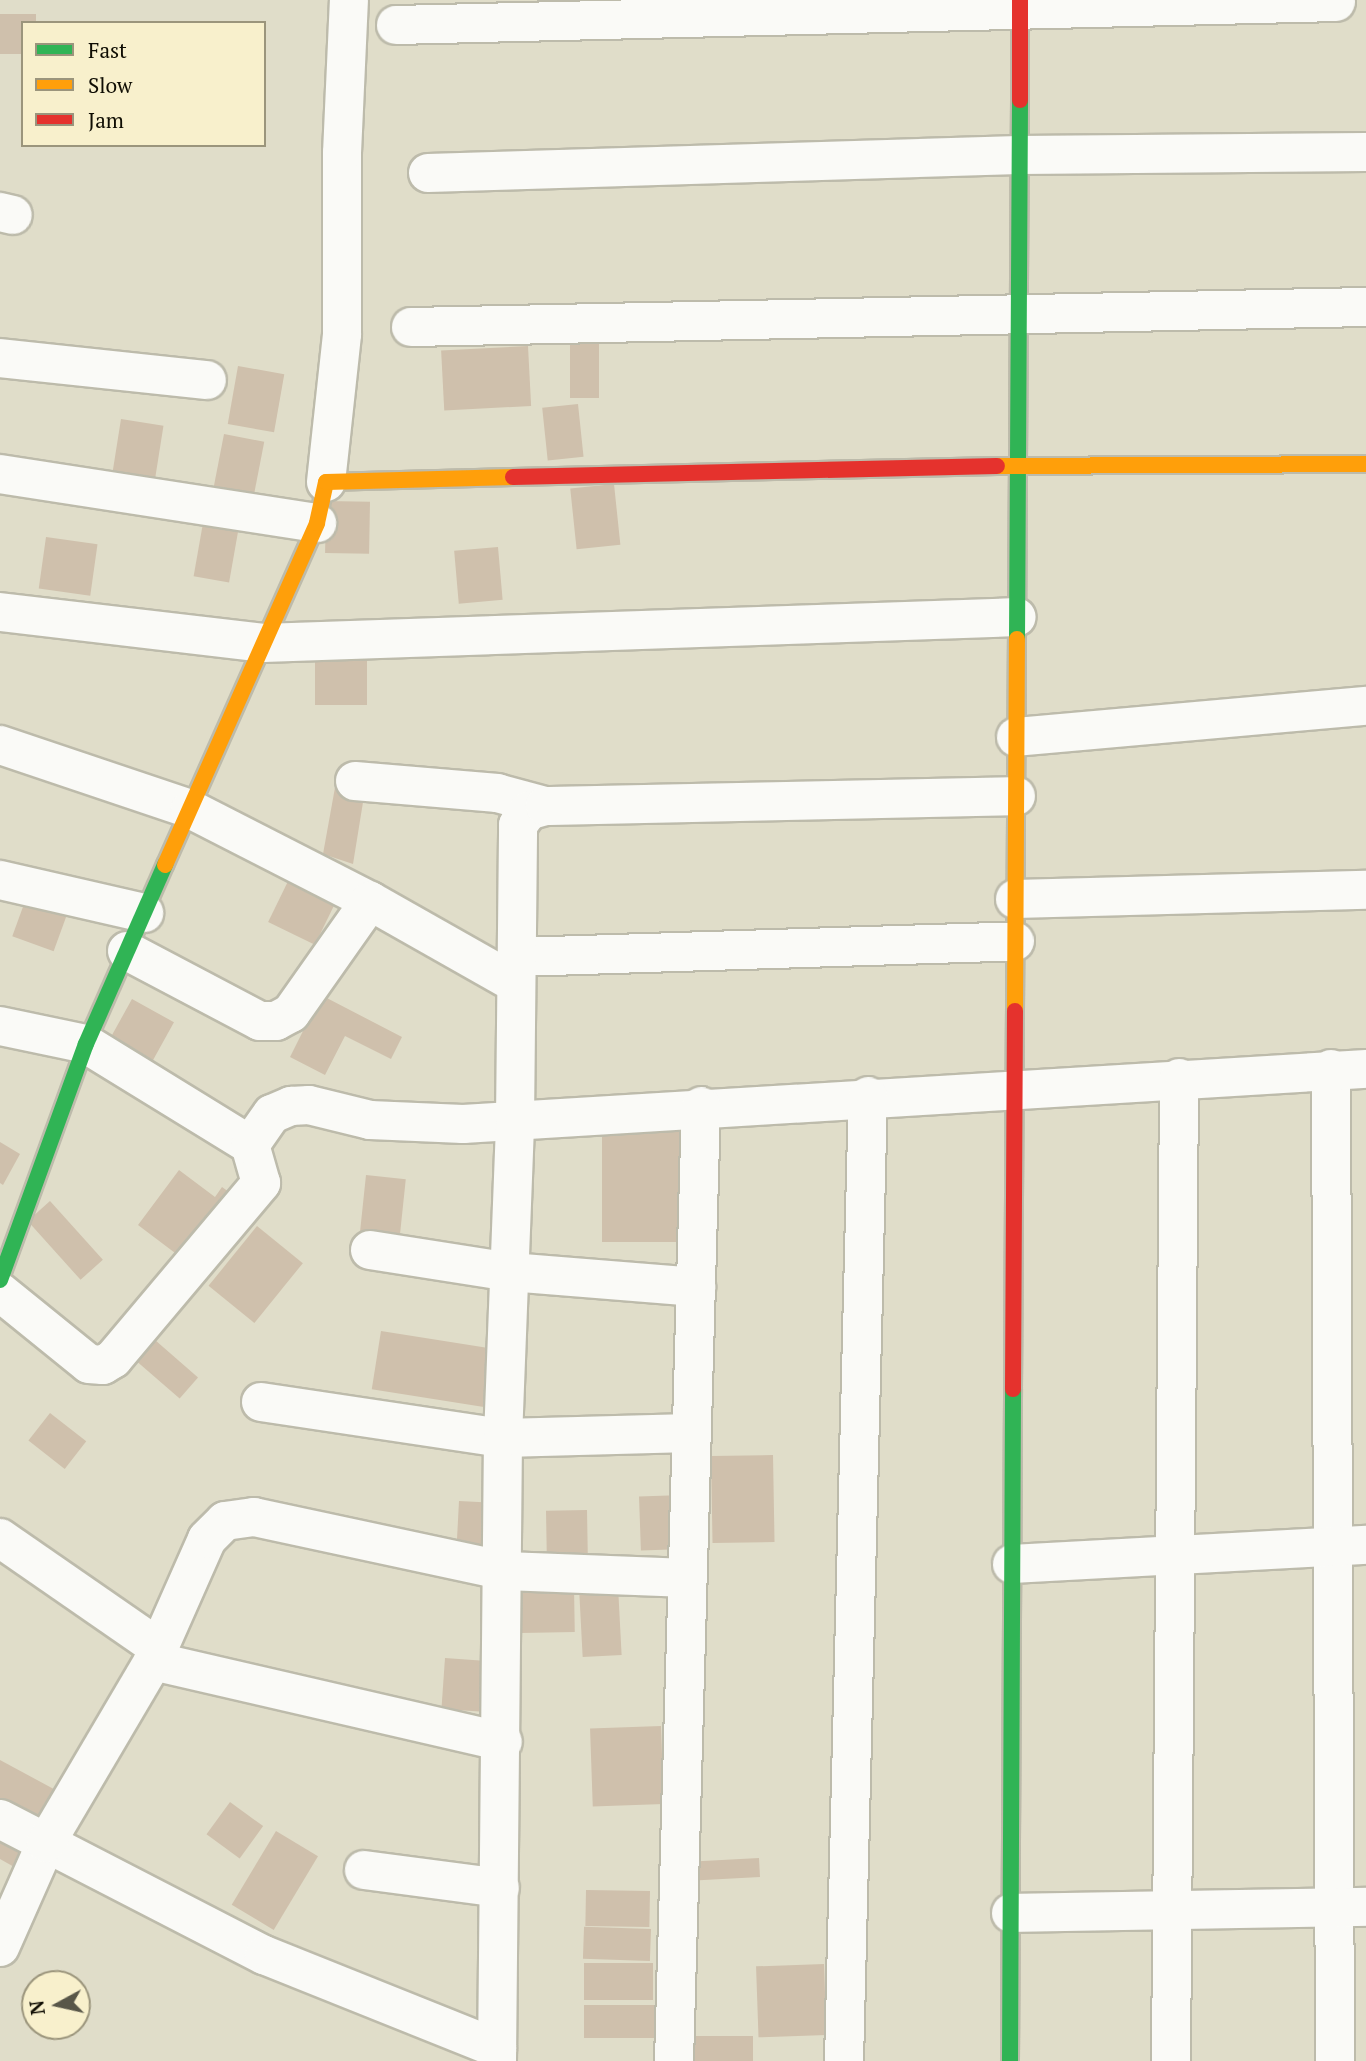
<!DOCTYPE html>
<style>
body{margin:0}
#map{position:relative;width:1366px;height:2061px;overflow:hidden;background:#e0ddc9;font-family:"PT Serif",serif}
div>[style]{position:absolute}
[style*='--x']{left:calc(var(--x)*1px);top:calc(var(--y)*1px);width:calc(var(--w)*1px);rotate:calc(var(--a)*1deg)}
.building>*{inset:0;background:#cfc0ac;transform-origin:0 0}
.roads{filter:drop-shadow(2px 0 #bdbbab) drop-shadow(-2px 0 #bdbbab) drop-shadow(0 2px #bdbbab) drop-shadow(0 -2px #bdbbab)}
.street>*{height:38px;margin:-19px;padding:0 19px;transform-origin:19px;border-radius:19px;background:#fafaf7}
.fast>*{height:16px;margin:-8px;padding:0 8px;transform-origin:8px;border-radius:8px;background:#30b455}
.slow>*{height:16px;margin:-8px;padding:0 8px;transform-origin:8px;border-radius:8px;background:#ff9f0a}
.jam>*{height:16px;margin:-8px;padding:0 8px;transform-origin:8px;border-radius:8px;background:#e5322d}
span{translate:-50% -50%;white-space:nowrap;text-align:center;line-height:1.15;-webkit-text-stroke:5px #f8f0cc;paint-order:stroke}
.legend{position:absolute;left:21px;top:21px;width:245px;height:126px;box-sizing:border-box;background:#f8f0cc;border:2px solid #9b957c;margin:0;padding:9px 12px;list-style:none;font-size:21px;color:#0f0d03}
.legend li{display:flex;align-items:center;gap:14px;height:35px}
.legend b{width:35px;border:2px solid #9b957c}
.north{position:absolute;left:21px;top:1970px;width:70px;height:70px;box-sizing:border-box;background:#f8f0cc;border:2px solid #9b957c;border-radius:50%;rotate:262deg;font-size:19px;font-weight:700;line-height:28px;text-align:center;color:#0f0d03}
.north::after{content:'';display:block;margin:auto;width:24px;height:32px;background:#585648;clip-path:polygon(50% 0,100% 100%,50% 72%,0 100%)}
</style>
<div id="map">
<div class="building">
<div style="clip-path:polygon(0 14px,36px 14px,36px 23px,23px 23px,23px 54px,0 54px)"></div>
<div style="left:570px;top:344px;width:29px;height:54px"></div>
<div style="left:528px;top:346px;width:60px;height:87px;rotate:87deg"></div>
<div style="left:238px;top:366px;width:47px;height:59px;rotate:10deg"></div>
<div style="left:578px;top:404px;width:53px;height:36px;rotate:84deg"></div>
<div style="left:121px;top:419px;width:43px;height:62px;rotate:9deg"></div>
<div style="left:224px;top:434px;width:41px;height:60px;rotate:11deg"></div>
<div style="left:614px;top:484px;width:61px;height:44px;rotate:84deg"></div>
<div style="left:326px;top:501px;width:44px;height:52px;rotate:1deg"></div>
<div style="left:203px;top:523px;width:36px;height:54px;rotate:10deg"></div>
<div style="left:46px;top:537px;width:52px;height:52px;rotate:8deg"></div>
<div style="left:498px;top:547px;width:53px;height:44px;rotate:85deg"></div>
<div style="left:315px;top:650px;width:52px;height:55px"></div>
<div style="clip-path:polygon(336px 782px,364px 796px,353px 864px,323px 854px)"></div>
<div style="left:294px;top:869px;width:52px;height:59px;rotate:26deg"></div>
<div style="left:28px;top:893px;width:44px;height:46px;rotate:20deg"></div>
<div style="clip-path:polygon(321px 995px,402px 1037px,391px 1059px,345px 1036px,325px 1075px,290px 1057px)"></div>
<div style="left:132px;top:999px;width:48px;height:50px;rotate:29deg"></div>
<div style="left:602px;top:1121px;width:81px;height:121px"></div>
<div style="clip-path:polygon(0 1142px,20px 1154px,3px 1185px,0 1183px)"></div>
<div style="clip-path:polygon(179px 1170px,215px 1197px,222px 1187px,236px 1197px,187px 1262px,138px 1225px)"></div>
<div style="left:366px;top:1175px;width:40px;height:65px;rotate:6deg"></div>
<div style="left:50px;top:1201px;width:79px;height:30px;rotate:48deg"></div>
<div style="left:257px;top:1226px;width:59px;height:77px;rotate:39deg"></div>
<div style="left:381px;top:1331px;width:123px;height:59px;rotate:9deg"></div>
<div style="left:155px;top:1340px;width:57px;height:28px;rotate:41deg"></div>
<div style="left:50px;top:1413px;width:46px;height:35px;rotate:38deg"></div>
<div style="left:773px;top:1455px;width:87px;height:62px;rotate:89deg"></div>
<div style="left:683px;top:1495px;width:54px;height:44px;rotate:88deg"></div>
<div style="left:459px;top:1501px;width:39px;height:56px;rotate:3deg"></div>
<div style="left:587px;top:1510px;width:57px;height:41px;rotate:89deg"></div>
<div style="left:618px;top:1586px;width:69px;height:39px;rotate:87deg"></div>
<div style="left:574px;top:1588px;width:44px;height:54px;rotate:89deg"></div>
<div style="left:445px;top:1658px;width:42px;height:51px;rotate:4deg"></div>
<div style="left:661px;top:1726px;width:78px;height:71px;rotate:88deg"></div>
<div style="clip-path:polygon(0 1760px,63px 1794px,47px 1825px,0 1800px)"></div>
<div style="left:230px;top:1802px;width:41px;height:40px;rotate:36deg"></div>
<div style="clip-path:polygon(0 1824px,38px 1844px,23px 1872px,0 1859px)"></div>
<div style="left:276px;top:1831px;width:49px;height:86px;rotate:31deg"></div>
<div style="left:759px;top:1858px;width:19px;height:70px;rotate:87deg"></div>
<div style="left:586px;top:1890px;width:64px;height:36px;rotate:1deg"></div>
<div style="left:651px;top:1929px;width:32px;height:67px;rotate:92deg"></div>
<div style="left:653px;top:1963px;width:37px;height:69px;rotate:90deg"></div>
<div style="left:824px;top:1964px;width:71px;height:68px;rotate:88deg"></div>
<div style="left:654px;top:2005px;width:33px;height:70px;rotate:90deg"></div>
<div style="left:753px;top:2036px;width:25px;height:65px;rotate:90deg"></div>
</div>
<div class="roads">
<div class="street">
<div style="--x:396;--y:25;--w:940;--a:-1.4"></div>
<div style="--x:428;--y:173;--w:591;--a:-1.74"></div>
<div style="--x:1019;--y:155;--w:347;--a:-0.5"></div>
<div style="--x:0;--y:212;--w:13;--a:13"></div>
<div style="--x:411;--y:327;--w:955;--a:-1.2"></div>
<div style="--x:0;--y:358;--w:208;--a:6.1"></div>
<div style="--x:0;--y:474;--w:321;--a:8.8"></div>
<div style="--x:326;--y:482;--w:149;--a:-83.8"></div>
<div style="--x:342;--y:334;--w:181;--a:-90"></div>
<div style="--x:342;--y:153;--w:153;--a:-87.4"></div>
<div style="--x:0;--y:612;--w:265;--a:6.7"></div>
<div style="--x:263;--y:643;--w:754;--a:-1.97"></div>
<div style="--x:1016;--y:737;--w:351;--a:-5.1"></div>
<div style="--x:0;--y:745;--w:200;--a:18.6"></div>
<div style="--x:190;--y:809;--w:202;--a:27.1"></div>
<div style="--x:370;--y:901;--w:167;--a:29.5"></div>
<div style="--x:355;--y:781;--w:143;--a:4.8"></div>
<div style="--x:497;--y:793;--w:50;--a:15.2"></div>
<div style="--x:0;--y:880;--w:148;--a:12.9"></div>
<div style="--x:1015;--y:899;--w:351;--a:-1.5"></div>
<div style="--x:127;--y:951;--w:150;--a:27.8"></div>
<div style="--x:260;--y:1021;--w:16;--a:0"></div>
<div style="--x:276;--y:1021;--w:17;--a:-28"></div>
<div style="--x:291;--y:1013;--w:137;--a:-54.8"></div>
<div style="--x:518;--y:957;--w:497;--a:-1.8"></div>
<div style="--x:0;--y:1026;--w:88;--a:11.8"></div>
<div style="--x:86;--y:1044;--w:193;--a:31.6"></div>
<div style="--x:1331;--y:1069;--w:992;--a:89.77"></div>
<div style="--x:370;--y:1250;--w:142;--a:8.9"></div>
<div style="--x:510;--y:1272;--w:187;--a:4.6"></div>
<div style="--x:0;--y:1292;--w:114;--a:39"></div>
<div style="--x:89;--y:1364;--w:14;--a:4"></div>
<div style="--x:103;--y:1365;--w:12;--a:-31"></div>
<div style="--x:113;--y:1359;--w:230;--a:-49.9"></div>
<div style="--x:261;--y:1183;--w:40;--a:-106"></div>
<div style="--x:250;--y:1145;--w:38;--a:-55"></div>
<div style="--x:272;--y:1114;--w:21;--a:-23"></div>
<div style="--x:291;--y:1106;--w:18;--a:-3"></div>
<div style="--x:309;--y:1105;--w:63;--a:13.8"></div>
<div style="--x:370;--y:1120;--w:93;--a:2.5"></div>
<div style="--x:463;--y:1124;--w:905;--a:-3.49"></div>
<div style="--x:261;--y:1402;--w:245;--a:8.5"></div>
<div style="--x:503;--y:1438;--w:188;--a:-1.5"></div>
<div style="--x:0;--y:1538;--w:193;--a:34.7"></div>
<div style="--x:1012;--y:1564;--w:355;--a:-3.1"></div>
<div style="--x:153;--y:1661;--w:359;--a:13"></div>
<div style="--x:0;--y:1819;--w:297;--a:27.3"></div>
<div style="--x:264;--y:1955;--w:251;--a:21.8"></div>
<div style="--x:364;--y:1870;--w:137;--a:7.5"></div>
<div style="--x:1011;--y:1913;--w:355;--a:-1"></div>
<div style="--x:0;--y:1947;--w:114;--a:-66.1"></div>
<div style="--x:46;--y:1843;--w:211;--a:-59.5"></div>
<div style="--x:153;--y:1661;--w:133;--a:-66.1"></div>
<div style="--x:207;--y:1539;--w:25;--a:-45"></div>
<div style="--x:225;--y:1521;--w:29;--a:-8"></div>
<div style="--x:254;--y:1517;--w:257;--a:12.1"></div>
<div style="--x:505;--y:1571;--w:183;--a:2.2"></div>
<div style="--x:497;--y:2061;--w:623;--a:-89.45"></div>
<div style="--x:503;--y:1438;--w:317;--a:-87.8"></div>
<div style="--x:515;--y:1121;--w:296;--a:-89.4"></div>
<div style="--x:518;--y:825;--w:17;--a:-54"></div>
<div style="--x:528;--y:811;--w:18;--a:-16"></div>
<div style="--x:545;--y:806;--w:471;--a:-1.2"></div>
<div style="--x:674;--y:2061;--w:955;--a:-88.38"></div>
<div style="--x:844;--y:2061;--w:965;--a:-88.58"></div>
<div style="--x:1171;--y:2061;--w:983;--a:-89.53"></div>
</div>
<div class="fast">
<div style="--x:1017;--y:639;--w:539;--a:-89.68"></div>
<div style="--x:0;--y:1280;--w:251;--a:-70"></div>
<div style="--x:86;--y:1044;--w:196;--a:-66.2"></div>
<div style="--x:1010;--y:2061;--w:672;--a:-89.74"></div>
</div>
<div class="slow">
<div style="--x:997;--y:466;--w:369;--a:-0.3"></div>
<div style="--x:165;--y:865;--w:374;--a:-66"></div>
<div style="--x:317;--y:523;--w:42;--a:-77.6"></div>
<div style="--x:326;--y:482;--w:187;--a:-1.5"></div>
<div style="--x:1015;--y:1011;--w:372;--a:-89.7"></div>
</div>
<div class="jam">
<div style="--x:1020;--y:100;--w:100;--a:-90"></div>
<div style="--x:513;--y:477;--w:484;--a:-1.3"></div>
<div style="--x:1013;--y:1389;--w:378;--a:-89.7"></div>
</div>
</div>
<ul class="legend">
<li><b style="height:9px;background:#30b455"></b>Fast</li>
<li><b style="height:9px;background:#ff9f0a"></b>Slow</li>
<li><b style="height:9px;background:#e5322d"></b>Jam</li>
</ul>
<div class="north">N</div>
</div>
